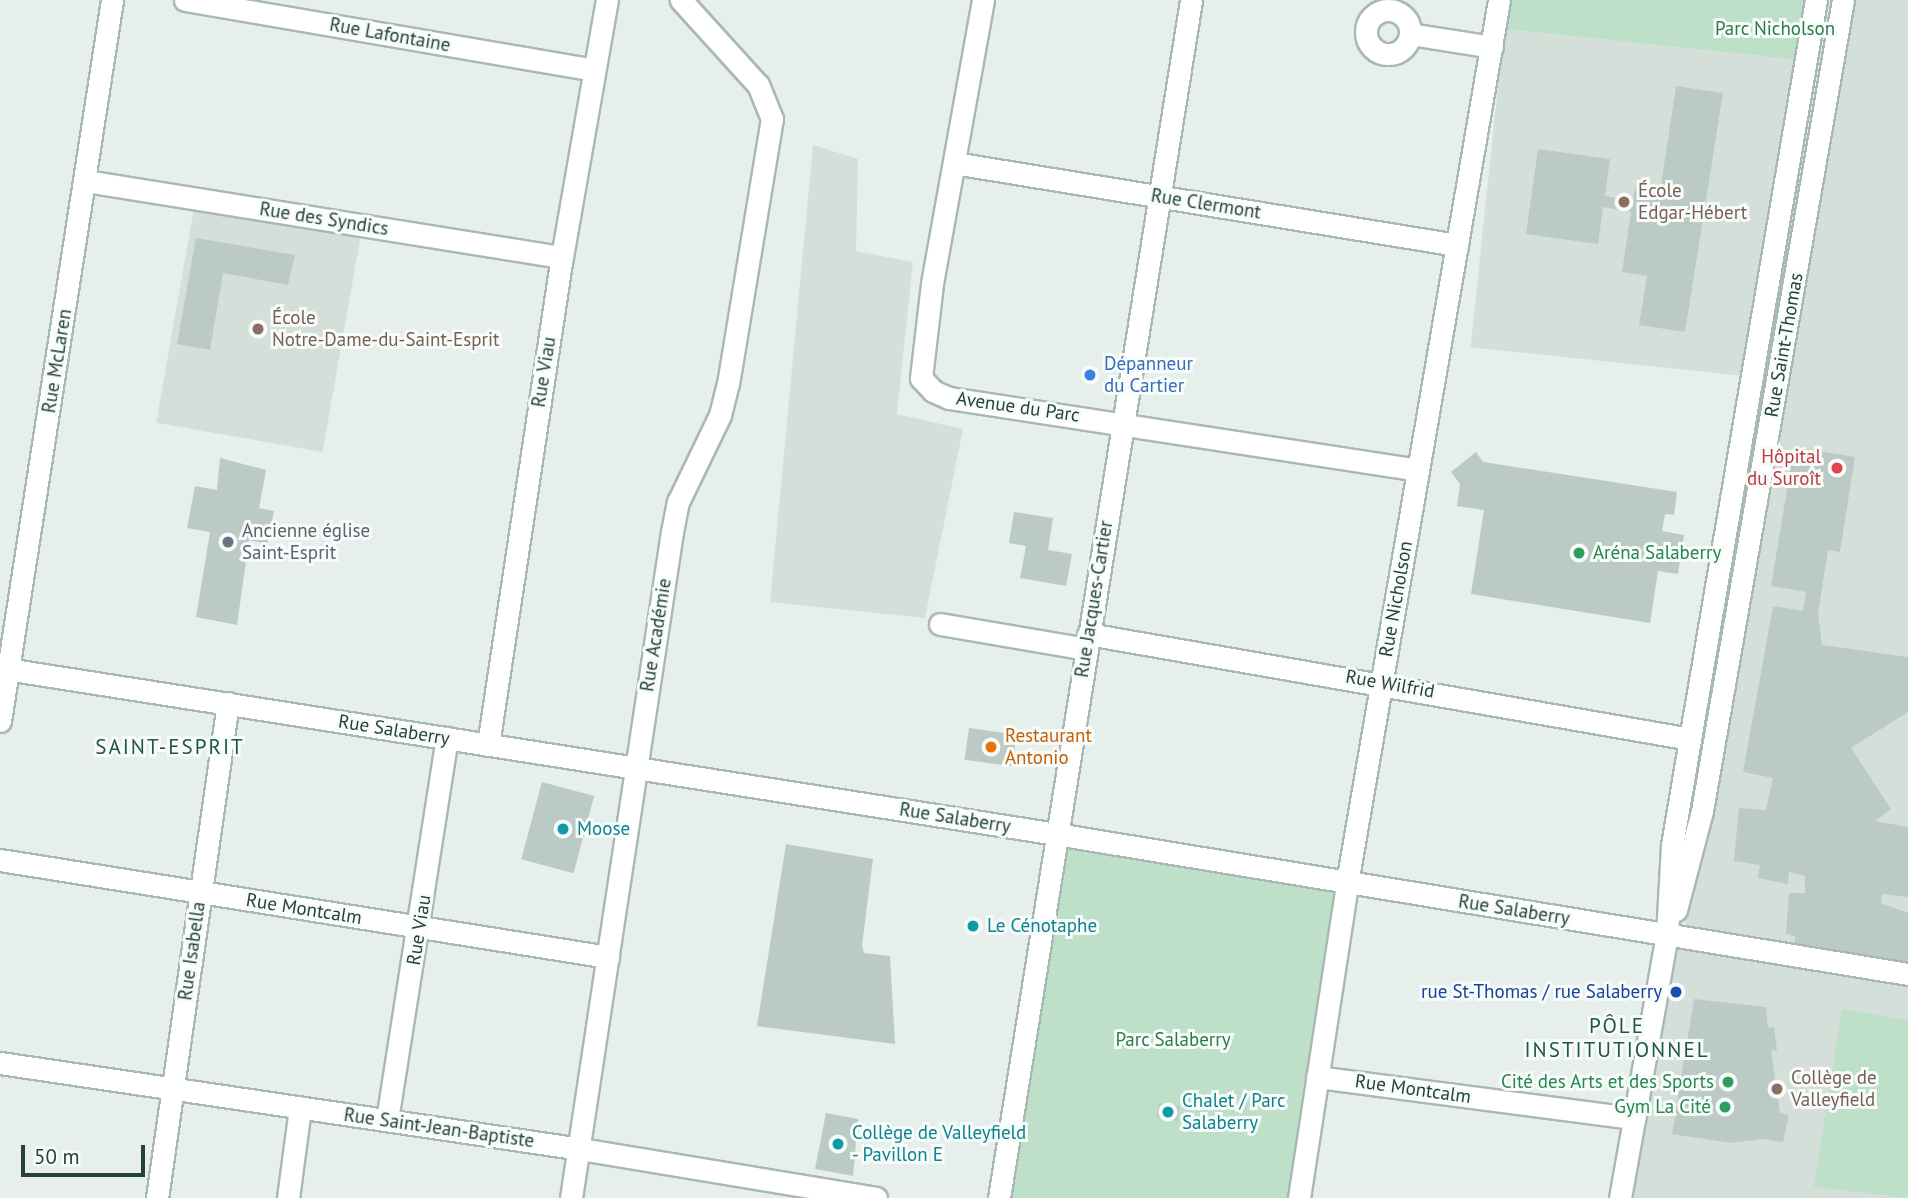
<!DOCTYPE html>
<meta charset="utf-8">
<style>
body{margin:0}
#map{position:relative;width:1908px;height:1198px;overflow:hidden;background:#e6efeb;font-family:"PT Sans",sans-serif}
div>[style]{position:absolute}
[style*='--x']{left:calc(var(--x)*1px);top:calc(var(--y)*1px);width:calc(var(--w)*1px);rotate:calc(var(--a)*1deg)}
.built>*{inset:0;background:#d4dfda;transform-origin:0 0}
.green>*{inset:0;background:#bfe0c8;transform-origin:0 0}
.building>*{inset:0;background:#bbcac4;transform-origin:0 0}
.roads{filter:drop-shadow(2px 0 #a8b8b2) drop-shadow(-2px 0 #a8b8b2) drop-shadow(0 2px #a8b8b2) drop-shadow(0 -2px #a8b8b2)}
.minor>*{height:21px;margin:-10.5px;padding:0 10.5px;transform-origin:10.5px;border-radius:10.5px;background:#fff}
.minor>.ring{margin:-10.5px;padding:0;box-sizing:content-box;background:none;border:21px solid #fff;border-radius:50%}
.dots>*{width:19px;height:19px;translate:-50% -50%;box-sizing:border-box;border:4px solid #f7fbf9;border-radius:50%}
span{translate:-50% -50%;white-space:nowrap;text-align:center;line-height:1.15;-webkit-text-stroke:6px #f7fbf9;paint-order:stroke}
.park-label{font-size:19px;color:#2d7a4b}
.street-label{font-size:19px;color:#24423a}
.education-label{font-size:19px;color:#785e54}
.left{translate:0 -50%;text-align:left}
.shop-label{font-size:19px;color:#366cbe}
.health-label{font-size:19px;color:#be3a42}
.right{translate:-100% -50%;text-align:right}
.worship-label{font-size:19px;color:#5b616d}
.leisure-label{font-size:19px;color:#27864d}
.food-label{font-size:19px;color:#c56008}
.culture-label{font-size:19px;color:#0d838f}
.transit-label{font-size:19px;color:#164399}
.neighbourhood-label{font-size:21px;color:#1f5548;letter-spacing:2px}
.scale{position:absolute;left:21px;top:1145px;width:124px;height:32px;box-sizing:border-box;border:4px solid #24423a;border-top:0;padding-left:9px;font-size:21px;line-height:24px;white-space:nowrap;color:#24423a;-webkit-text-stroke:5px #f7fbf9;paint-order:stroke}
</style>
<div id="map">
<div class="built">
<div style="clip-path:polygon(1850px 0,1908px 0,1908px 974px,1683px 936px)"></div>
<div style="left:1504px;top:29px;width:297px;height:320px;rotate:6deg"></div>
<div style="clip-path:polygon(813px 145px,858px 159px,856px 251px,913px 262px,897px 414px,963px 429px,925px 618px,770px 602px)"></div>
<div style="left:194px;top:208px;width:169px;height:218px;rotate:10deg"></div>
<div style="clip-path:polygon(1672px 941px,1908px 980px,1908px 1198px,1626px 1198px)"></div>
</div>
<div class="green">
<div style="clip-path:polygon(1509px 0,1809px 0,1799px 60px,1504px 29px)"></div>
<div style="left:1056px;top:834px;width:295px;height:368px;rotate:10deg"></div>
<div style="clip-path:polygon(1842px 1009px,1908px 1020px,1908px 1198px,1814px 1187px)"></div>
</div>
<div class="building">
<div style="clip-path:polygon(1676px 86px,1723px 93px,1685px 332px,1639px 325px,1647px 276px,1622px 272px,1631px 212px,1603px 207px,1598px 244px,1526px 234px,1538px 149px,1610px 159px,1605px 196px,1633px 201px,1635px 188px,1660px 192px)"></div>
<div style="clip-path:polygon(196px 238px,295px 255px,288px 285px,223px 273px,210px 350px,177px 344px)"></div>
<div style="clip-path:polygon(1794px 447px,1855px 457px,1840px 552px,1828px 550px,1818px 614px,1822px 645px,1908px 657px,1908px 712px,1851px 748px,1891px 809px,1875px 821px,1908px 827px,1908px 897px,1882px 894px,1881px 903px,1908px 913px,1908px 963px,1794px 946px,1795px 936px,1786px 934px,1789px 893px,1805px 893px,1805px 876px,1789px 872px,1788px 884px,1758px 878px,1760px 865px,1734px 861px,1739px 808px,1766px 810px,1773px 778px,1743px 772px,1773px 606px,1803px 611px,1806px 592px,1771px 586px)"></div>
<div style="clip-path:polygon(1476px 452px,1483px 462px,1677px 492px,1674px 515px,1665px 514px,1662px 531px,1684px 535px,1678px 574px,1658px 571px,1650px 623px,1471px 594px,1484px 510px,1457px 506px,1460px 484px,1451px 472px)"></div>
<div style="clip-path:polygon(220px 458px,266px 470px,259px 508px,274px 511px,267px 544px,249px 540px,237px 625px,196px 617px,210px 532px,187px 528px,195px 486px,217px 490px)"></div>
<div style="clip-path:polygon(1014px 512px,1053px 518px,1048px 550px,1072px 554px,1066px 586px,1020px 578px,1026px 546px,1009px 543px)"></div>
<div style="left:969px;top:728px;width:48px;height:32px;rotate:8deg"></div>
<div style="left:542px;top:782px;width:54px;height:80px;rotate:15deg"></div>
<div style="clip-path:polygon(786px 844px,873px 859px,862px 945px,864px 953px,890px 956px,895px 1044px,757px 1026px)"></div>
<div style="clip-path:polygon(1694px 999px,1766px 1007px,1768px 1028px,1774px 1027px,1777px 1050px,1771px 1051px,1780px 1113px,1789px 1115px,1783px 1142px,1762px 1139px,1731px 1143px,1672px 1134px)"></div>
<div style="left:1159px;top:1103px;width:21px;height:15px;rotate:8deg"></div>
<div style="clip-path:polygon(826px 1113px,858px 1119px,853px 1176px,815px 1169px)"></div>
</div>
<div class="roads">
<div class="minor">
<div style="--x:185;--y:0;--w:415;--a:9.7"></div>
<div style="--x:983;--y:0;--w:289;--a:100.2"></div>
<div style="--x:932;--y:284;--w:95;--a:96.7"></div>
<div style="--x:921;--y:378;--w:18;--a:47"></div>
<div style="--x:933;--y:391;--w:17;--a:24"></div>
<div style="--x:949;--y:398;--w:474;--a:8.7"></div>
<div class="ring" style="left:1366px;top:10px;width:23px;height:23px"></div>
<div style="--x:1410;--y:34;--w:83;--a:9"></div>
<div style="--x:954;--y:163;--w:510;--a:9.26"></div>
<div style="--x:86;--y:181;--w:482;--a:9.1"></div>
<div style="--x:940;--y:624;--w:148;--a:9.7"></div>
<div style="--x:1088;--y:634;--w:611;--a:9.89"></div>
<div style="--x:0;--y:668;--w:1069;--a:8.93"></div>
<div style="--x:1056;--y:834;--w:863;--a:9.33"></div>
<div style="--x:0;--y:721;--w:730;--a:-81.17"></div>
<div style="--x:488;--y:745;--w:494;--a:-81.4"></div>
<div style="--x:562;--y:257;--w:261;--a:-80.1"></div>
<div style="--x:0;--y:860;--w:616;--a:9.06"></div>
<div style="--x:1676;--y:910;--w:102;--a:-75.3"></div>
<div style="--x:1702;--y:811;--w:823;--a:-80.14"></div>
<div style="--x:0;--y:1063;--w:587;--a:8.42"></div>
<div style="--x:581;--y:1149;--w:299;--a:9.4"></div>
<div style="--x:1317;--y:1077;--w:320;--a:7.4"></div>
<div style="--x:387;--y:1120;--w:387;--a:-81.1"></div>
<div style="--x:157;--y:1198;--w:500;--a:-81.84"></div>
<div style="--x:288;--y:1198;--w:91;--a:-82.4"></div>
<div style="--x:571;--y:1198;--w:674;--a:-81.38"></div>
<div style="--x:672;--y:532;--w:31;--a:-79"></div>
<div style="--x:678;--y:502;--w:97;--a:-64.2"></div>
<div style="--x:720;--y:415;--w:32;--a:-76"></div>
<div style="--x:728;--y:384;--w:269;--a:-80.6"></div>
<div style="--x:772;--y:119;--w:37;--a:-112"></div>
<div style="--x:758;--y:85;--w:115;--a:-132.2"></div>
<div style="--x:999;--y:1198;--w:1213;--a:-80.89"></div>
<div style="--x:1299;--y:1198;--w:319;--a:-81.3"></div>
<div style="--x:1347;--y:883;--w:896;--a:-80.23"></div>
<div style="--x:1620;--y:1198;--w:267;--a:-79.9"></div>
<div style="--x:1667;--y:935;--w:90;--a:-86.8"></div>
<div style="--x:1672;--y:845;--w:857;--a:-80.33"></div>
</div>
</div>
<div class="dots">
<div style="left:1624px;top:202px;background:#8d6e63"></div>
<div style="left:258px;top:329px;background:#8d6e63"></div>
<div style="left:1090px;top:375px;background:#3f7fe0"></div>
<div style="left:1837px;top:468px;background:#e0444e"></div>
<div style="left:228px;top:542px;background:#6b7280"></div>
<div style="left:1579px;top:553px;background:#2e9e5b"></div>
<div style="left:991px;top:747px;background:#e8710a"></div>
<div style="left:563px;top:829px;background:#0f9aa8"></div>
<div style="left:973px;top:926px;background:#0f9aa8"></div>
<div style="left:1676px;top:992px;background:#1a4fb4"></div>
<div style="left:1728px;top:1082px;background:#2e9e5b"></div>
<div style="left:1777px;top:1089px;background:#8d6e63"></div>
<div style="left:1725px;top:1107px;background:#2e9e5b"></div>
<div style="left:1168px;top:1112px;background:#0f9aa8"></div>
<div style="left:838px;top:1144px;background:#0f9aa8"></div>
</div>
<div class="park-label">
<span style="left:1775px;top:29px">Parc Nicholson</span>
<span style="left:1173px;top:1040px">Parc Salaberry</span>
</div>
<div class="street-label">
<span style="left:390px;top:35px;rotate:10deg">Rue Lafontaine</span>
<span style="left:1206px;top:204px;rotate:9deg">Rue Clermont</span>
<span style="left:324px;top:219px;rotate:9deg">Rue des Syndics</span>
<span style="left:1784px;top:345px;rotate:-80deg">Rue Saint-Thomas</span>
<span style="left:57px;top:361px;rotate:-81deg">Rue McLaren</span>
<span style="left:544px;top:372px;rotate:-81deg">Rue Viau</span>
<span style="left:1018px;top:407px;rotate:8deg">Avenue du Parc</span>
<span style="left:1094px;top:599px;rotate:-81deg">Rue Jacques-Cartier</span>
<span style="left:1396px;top:599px;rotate:-80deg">Rue Nicholson</span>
<span style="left:656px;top:635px;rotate:-81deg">Rue Académie</span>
<span style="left:1390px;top:684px;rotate:10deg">Rue Wilfrid</span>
<span style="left:394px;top:730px;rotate:9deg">Rue Salaberry</span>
<span style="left:955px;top:818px;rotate:9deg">Rue Salaberry</span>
<span style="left:304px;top:909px;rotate:9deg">Rue Montcalm</span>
<span style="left:1514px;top:910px;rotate:9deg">Rue Salaberry</span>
<span style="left:419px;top:930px;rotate:-81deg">Rue Viau</span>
<span style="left:192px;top:951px;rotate:-82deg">Rue Isabella</span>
<span style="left:1413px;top:1089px;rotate:8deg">Rue Montcalm</span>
<span style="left:439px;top:1128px;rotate:8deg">Rue Saint-Jean-Baptiste</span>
</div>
<div class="education-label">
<span class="left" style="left:1638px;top:202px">École<br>Edgar-Hébert</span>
<span class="left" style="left:272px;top:329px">École<br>Notre-Dame-du-Saint-Esprit</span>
<span class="left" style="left:1791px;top:1089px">Collège de<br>Valleyfield</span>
</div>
<div class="shop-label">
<span class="left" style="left:1104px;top:375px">Dépanneur<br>du Cartier</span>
</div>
<div class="health-label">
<span class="right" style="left:1821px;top:468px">Hôpital<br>du Suroît</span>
</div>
<div class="worship-label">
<span class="left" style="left:242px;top:542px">Ancienne église<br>Saint-Esprit</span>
</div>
<div class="leisure-label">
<span class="left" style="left:1593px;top:553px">Aréna Salaberry</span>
<span class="right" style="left:1714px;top:1082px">Cité des Arts et des Sports</span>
<span class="right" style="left:1711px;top:1107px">Gym La Cité</span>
</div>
<div class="food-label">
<span class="left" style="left:1005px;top:747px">Restaurant<br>Antonio</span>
</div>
<div class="culture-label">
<span class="left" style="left:577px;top:829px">Moose</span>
<span class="left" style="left:987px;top:926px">Le Cénotaphe</span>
<span class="left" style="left:1182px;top:1112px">Chalet / Parc<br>Salaberry</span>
<span class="left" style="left:852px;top:1144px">Collège de Valleyfield<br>- Pavillon E</span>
</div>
<div class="transit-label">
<span class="right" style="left:1662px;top:992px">rue St-Thomas / rue Salaberry</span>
</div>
<div class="neighbourhood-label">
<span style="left:170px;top:747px">SAINT-ESPRIT</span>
<span style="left:1617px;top:1038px">PÔLE<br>INSTITUTIONNEL</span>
</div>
<div class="scale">50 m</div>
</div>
